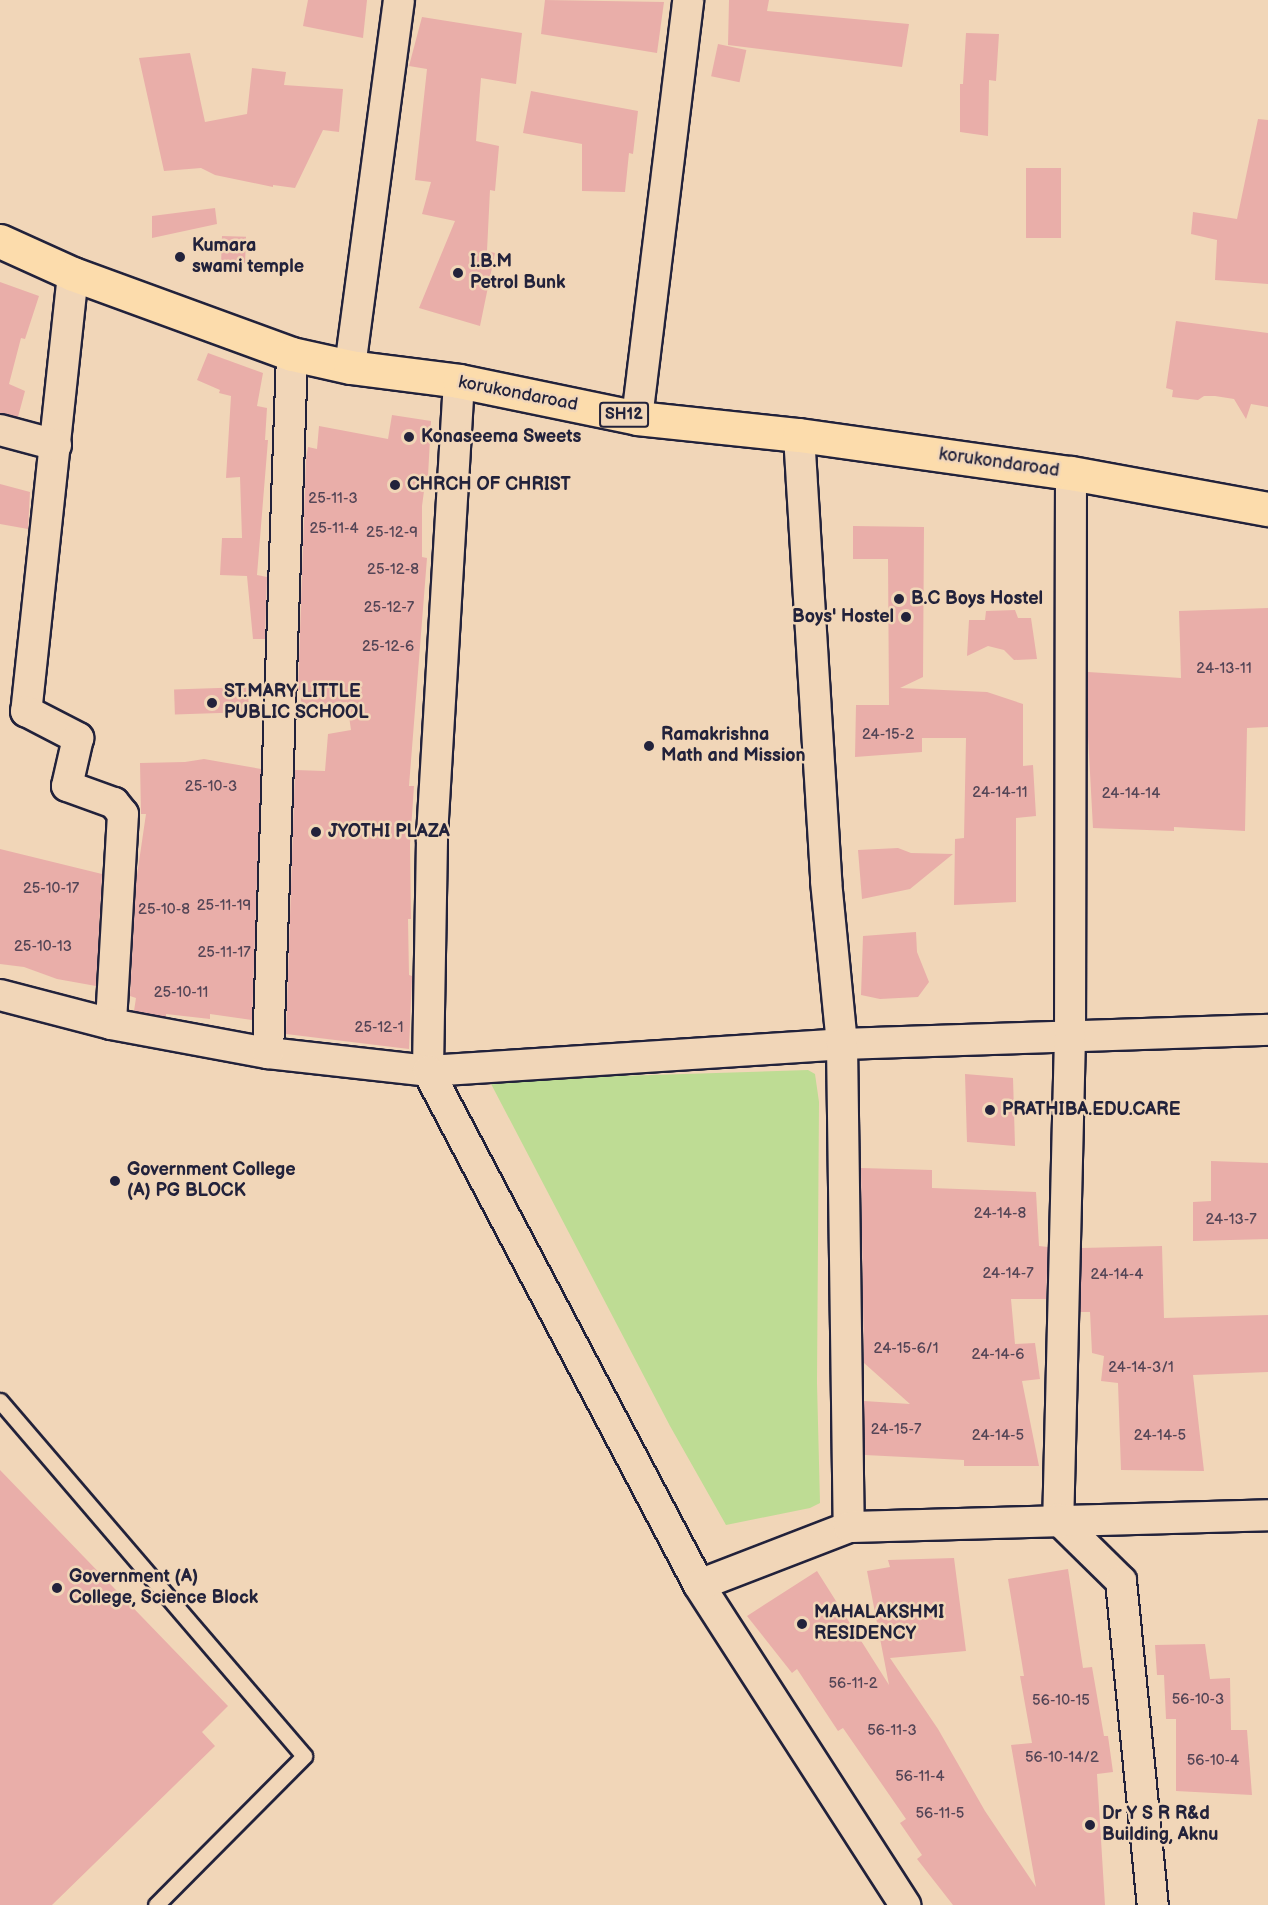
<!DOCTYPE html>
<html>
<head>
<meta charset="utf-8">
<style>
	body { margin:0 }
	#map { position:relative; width:1268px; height:1905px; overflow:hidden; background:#f1d6b8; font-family:"Balsamiq Sans",sans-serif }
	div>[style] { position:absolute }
	.green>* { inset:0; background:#bedc94 }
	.building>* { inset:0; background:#e9aea9; transform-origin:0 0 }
	.roads { filter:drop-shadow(2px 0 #22223b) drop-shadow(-2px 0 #22223b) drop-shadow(0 2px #22223b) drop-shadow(0 -2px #22223b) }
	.lane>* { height:15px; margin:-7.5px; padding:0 7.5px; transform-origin:7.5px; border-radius:7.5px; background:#f1d6b8 }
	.street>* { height:30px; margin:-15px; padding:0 15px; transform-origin:15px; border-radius:15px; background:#f1d6b8 }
	.primary>* { height:33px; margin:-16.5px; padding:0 16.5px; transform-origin:16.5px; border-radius:16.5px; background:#fcdcac }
	.dots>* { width:16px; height:16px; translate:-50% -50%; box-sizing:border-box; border:3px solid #f1d6b8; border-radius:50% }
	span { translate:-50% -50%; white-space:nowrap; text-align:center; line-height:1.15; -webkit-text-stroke:5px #f1d6b8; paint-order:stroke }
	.number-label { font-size:15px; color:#544556 }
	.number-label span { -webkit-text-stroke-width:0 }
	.shield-label span { padding:2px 4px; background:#f1d6b8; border:2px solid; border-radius:4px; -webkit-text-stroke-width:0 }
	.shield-label { font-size:16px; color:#22223b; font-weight:700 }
	.poi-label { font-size:18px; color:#22223b; font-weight:700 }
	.left { translate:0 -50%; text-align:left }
	.right { translate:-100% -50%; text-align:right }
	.street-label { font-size:18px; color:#22223b }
</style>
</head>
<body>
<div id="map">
	<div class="green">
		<i style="clip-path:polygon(808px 1070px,815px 1074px,819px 1102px,817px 1383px,820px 1503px,810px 1508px,726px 1525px,670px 1426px,489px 1080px)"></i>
	</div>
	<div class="building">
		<i style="clip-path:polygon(308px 0,367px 0,363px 38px,303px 26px)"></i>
		<i style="clip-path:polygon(545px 0,664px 2px,657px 53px,541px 34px)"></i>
		<i style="clip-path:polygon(729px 0,769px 0,767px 11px,909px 24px,902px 67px,728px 45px)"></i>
		<i style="clip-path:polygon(422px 17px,522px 33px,516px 84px,481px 78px,476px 141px,499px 146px,495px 191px,490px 190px,487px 251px,495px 253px,480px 326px,419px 308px,455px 221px,422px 214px,431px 182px,415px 180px,427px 69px,409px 66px)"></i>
		<i style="clip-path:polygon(966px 33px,999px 34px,996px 81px,989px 80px,988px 136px,960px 132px,960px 84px,963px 84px)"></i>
		<i style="left:718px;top:44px;width:29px;height:33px;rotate:12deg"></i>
		<i style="clip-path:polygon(190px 53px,205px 122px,247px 114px,252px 68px,286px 72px,284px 85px,343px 89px,339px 132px,323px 130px,295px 188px,273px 185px,273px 187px,215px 175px,201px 168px,164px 171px,139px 58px)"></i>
		<i style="clip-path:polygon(531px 91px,638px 111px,633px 154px,629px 153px,625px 192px,582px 191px,582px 144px,523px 133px)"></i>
		<i style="clip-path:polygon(1258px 119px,1268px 120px,1268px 284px,1215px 280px,1217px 240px,1191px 234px,1193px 212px,1237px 219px)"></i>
		<i style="left:1061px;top:168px;width:70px;height:35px;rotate:90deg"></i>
		<i style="clip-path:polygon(215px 208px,217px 224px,152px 238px,152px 216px)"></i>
		<i style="left:222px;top:236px;width:24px;height:26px;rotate:2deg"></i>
		<i style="clip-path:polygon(0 282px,39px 296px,25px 339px,21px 338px,9px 384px,25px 391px,18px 417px,0 413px)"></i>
		<i style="clip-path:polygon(1176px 321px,1268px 333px,1268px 407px,1251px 404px,1246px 419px,1234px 399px,1215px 396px,1204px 396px,1198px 400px,1172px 397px,1173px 390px,1166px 388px)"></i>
		<i style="clip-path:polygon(208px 353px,263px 373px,257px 406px,267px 408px,265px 440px,268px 440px,257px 575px,267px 577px,265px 639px,253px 639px,247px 576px,220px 575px,222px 538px,242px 538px,240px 477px,226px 478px,231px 396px,219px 393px,220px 390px,197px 380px)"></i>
		<i style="clip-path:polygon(392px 415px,431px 421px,428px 476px,426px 476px,422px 506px,422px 557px,427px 558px,409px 786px,414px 786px,410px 844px,411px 919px,408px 919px,409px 975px,412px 976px,409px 1049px,286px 1034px,295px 770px,325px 771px,328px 734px,351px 730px,347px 702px,300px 707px,302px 690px,298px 690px,306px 459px,308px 447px,317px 449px,319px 426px,388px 439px)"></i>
		<i style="clip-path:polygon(0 484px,30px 492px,28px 529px,0 524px)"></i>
		<i style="clip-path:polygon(853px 526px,924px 527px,923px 677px,900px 688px,987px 692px,1023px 704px,1023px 766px,1033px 765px,1036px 816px,1016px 818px,1016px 902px,954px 905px,955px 839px,964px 838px,966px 738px,922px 738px,922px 752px,855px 757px,856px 705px,889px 705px,888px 559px,853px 559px)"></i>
		<i style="clip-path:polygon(1268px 608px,1268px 727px,1247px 728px,1245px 831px,1174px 827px,1174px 831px,1093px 828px,1088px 736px,1088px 672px,1181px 678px,1179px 611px)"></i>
		<i style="clip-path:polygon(1015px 610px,1018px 618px,1031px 618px,1037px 659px,1014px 660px,1004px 650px,988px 646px,967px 656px,969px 620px,985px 620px,986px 611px)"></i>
		<i style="left:248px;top:687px;width:25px;height:74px;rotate:88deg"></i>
		<i style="clip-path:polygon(204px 759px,261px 769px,252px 1020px,210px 1014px,210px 1019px,166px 1014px,166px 1017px,134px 1011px,136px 998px,130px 996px,136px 882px,146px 814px,141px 814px,140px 763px,185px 762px)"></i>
		<i style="clip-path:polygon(898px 848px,911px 853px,953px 854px,910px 889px,862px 899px,858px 850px)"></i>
		<i style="clip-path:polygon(0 849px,102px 874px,96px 986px,57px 979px,24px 967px,0 964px)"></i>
		<i style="clip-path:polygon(916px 932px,917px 952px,929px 982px,918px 997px,880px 999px,861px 995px,863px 936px)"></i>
		<i style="clip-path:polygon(965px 1074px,1013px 1078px,1015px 1146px,967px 1142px)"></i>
		<i style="clip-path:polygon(1211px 1161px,1268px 1163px,1268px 1239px,1193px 1241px,1193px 1202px,1211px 1201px)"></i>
		<i style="clip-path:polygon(861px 1168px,932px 1170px,932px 1188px,1036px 1192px,1039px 1246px,1048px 1247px,1046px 1299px,1011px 1299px,1015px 1344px,1035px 1343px,1040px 1379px,1022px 1381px,1039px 1466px,964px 1466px,964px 1460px,865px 1455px,864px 1401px,910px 1404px,864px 1363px)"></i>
		<i style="clip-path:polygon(1162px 1246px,1164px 1318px,1268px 1315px,1268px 1372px,1193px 1375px,1204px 1471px,1121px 1470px,1118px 1383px,1101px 1381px,1104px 1356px,1092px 1353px,1090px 1312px,1080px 1312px,1082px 1248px)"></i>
		<i style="clip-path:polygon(0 1470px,228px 1706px,202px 1732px,215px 1746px,52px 1905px,0 1905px)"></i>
		<i style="clip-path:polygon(954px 1558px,966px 1651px,890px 1658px,938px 1729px,985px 1811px,1036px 1887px,1011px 1745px,1032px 1743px,1020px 1676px,1024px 1676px,1008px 1579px,1068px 1569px,1083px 1668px,1092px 1667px,1104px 1736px,1108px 1736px,1113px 1772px,1097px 1774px,1105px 1905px,953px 1905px,917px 1859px,922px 1855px,900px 1823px,906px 1819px,843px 1728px,838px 1731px,797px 1669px,792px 1673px,747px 1616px,817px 1571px,889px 1685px,867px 1571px,890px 1567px,888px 1560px)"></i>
		<i style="clip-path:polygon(1205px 1644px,1210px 1679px,1230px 1678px,1231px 1730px,1247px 1730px,1252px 1795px,1176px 1791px,1176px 1719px,1166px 1719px,1164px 1675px,1157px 1675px,1155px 1645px)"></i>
	</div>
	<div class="roads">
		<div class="lane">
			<i style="left:0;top:1401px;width:467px;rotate:49.4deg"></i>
			<i style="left:304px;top:1756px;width:210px;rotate:134.8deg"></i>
		</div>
		<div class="street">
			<i style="left:73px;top:274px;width:440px;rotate:96.1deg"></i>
			<i style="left:26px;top:711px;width:59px;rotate:27.4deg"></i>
			<i style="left:78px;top:738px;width:49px;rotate:102.9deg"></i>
			<i style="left:67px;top:786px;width:50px;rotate:19.9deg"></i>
			<i style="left:114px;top:803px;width:14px;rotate:51deg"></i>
			<i style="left:123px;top:814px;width:210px;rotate:93.3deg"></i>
			<i style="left:350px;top:367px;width:370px;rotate:-82.4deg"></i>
			<i style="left:459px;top:381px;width:460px;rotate:93.4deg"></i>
			<i style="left:432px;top:840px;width:231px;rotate:91deg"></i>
			<i style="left:428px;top:1071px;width:415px;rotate:-3.7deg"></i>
			<i style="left:842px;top:1044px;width:426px;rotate:-1.9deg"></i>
			<i style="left:637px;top:418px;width:421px;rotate:-83deg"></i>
			<i style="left:0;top:430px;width:58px;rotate:15deg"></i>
			<i style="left:799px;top:435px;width:447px;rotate:86.5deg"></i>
			<i style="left:826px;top:881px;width:164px;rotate:84.4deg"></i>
			<i style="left:842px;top:1044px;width:483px;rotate:89.2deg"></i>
			<i style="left:1071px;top:473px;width:564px;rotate:90.1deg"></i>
			<i style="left:1070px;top:1037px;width:482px;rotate:91.4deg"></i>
			<i style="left:1058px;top:1519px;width:88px;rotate:44.5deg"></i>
			<i style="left:1121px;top:1581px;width:326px;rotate:84.4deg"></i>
			<i style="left:0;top:995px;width:115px;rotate:14.6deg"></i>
			<i style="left:111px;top:1024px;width:160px;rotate:10.5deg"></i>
			<i style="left:268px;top:1053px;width:161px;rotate:6.4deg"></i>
			<i style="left:428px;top:1071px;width:581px;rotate:62.2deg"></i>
			<i style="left:699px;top:1585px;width:381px;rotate:57.2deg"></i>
			<i style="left:268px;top:1053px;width:699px;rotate:-88.03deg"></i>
			<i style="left:699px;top:1585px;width:161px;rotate:-21.1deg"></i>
			<i style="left:849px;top:1527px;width:419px;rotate:-1.6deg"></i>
		</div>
		<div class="primary">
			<i style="left:0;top:241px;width:80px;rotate:24.3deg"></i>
			<i style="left:73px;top:274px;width:233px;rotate:20.1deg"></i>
			<i style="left:292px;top:354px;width:59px;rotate:12.6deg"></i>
			<i style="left:350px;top:367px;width:110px;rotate:7.3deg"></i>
			<i style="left:459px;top:381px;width:182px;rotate:11.7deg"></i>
			<i style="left:637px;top:418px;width:163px;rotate:6deg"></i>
			<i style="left:799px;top:435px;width:275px;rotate:8deg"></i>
			<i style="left:1071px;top:473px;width:200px;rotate:10.4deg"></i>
		</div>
	</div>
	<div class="dots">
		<i style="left:180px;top:257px;background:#22223b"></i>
		<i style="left:458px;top:273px;background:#22223b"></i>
		<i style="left:409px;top:437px;background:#22223b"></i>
		<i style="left:395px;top:485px;background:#22223b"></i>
		<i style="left:899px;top:599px;background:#22223b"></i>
		<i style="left:906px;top:617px;background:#22223b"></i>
		<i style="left:212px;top:703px;background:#22223b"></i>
		<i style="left:649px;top:746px;background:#22223b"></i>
		<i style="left:316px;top:832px;background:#22223b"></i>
		<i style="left:990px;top:1110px;background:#22223b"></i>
		<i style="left:115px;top:1181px;background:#22223b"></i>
		<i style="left:57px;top:1588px;background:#22223b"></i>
		<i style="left:802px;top:1624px;background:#22223b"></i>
		<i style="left:1090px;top:1825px;background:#22223b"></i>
	</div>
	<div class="number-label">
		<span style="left:333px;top:499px">25-11-3</span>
		<span style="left:334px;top:529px">25-11-4</span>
		<span style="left:392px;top:533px">25-12-9</span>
		<span style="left:393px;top:570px">25-12-8</span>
		<span style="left:389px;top:608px">25-12-7</span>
		<span style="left:388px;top:647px">25-12-6</span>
		<span style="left:1224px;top:669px">24-13-11</span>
		<span style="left:888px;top:735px">24-15-2</span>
		<span style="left:211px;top:787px">25-10-3</span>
		<span style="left:1000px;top:793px">24-14-11</span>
		<span style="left:1131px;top:794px">24-14-14</span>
		<span style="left:51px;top:889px">25-10-17</span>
		<span style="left:224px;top:906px">25-11-19</span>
		<span style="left:164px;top:910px">25-10-8</span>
		<span style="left:43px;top:947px">25-10-13</span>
		<span style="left:224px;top:953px">25-11-17</span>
		<span style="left:181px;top:993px">25-10-11</span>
		<span style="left:379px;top:1028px">25-12-1</span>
		<span style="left:1000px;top:1214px">24-14-8</span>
		<span style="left:1231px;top:1220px">24-13-7</span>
		<span style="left:1008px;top:1274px">24-14-7</span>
		<span style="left:1117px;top:1275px">24-14-4</span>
		<span style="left:906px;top:1349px">24-15-6/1</span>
		<span style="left:998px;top:1355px">24-14-6</span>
		<span style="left:1141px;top:1368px">24-14-3/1</span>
		<span style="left:896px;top:1430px">24-15-7</span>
		<span style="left:998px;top:1436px">24-14-5</span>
		<span style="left:1160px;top:1436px">24-14-5</span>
		<span style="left:853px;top:1684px">56-11-2</span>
		<span style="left:1198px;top:1700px">56-10-3</span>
		<span style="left:1061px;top:1701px">56-10-15</span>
		<span style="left:892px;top:1731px">56-11-3</span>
		<span style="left:1062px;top:1758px">56-10-14/2</span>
		<span style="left:1213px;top:1761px">56-10-4</span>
		<span style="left:920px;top:1777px">56-11-4</span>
		<span style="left:940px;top:1814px">56-11-5</span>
	</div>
	<div class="shield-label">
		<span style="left:624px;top:415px">SH12</span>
	</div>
	<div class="poi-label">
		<span class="left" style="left:192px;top:257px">Kumara<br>swami temple</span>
		<span class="left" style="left:470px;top:273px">I.B.M<br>Petrol Bunk</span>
		<span class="left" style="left:421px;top:437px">Konaseema Sweets</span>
		<span class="left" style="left:407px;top:485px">CHRCH OF CHRIST</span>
		<span class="left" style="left:911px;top:599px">B.C Boys Hostel</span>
		<span class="right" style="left:894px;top:617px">Boys' Hostel</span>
		<span class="left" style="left:224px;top:703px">ST.MARY LITTLE<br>PUBLIC SCHOOL</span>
		<span class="left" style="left:661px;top:746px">Ramakrishna<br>Math and Mission</span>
		<span class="left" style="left:328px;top:832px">JYOTHI PLAZA</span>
		<span class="left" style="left:1002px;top:1110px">PRATHIBA.EDU.CARE</span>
		<span class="left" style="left:127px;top:1181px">Government College<br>(A) PG BLOCK</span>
		<span class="left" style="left:69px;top:1588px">Government (A)<br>College, Science Block</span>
		<span class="left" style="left:814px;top:1624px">MAHALAKSHMI<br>RESIDENCY</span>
		<span class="left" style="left:1102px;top:1825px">Dr Y S R R&amp;d<br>Building, Aknu</span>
	</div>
	<div class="street-label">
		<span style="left:518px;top:394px;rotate:11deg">korukondaroad</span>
		<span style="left:999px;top:463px;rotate:8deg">korukondaroad</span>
	</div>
</div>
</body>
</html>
